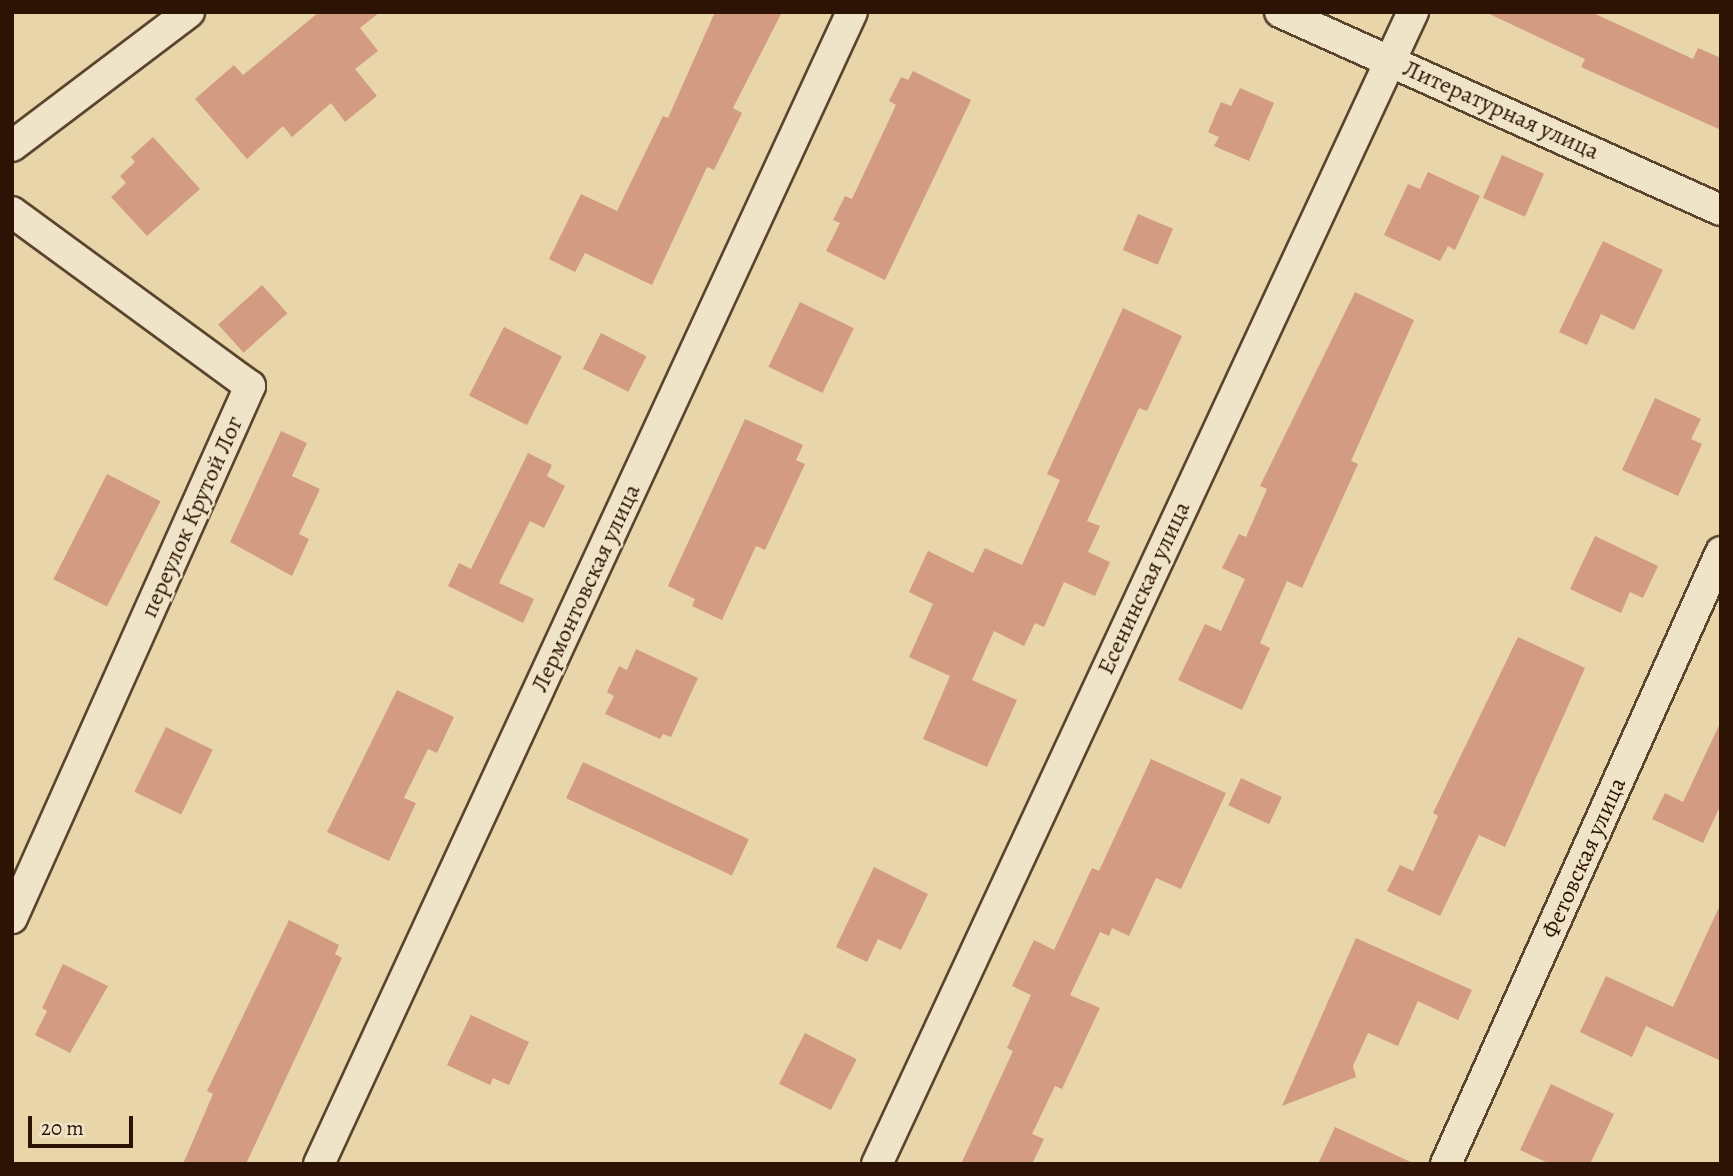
<!DOCTYPE html>
<html>
<head>
<meta charset="utf-8">
<style>
	body { margin:0 }
	#map { position:relative; width:1733px; height:1176px; overflow:hidden; background:#e8d6aa; font-family:Alegreya,serif }
	div>[style] { position:absolute }
	.building>* { inset:0; background:#d39b82; transform-origin:0 0 }
	.roads { filter:drop-shadow(2px 0 #5b442e) drop-shadow(-2px 0 #5b442e) drop-shadow(0 2px #5b442e) drop-shadow(0 -2px #5b442e) }
	.street>* { height:30px; margin:-15px; padding:0 15px; transform-origin:15px; border-radius:15px; background:#f0e4c8 }
	span { translate:-50% -50%; white-space:nowrap; text-align:center; line-height:1.15; -webkit-text-stroke:5px #f0e4c8; paint-order:stroke }
	.street-label { font-size:24px; color:#2c1304 }
	.frame { position:absolute; inset:0; border:14px solid #2c1304; pointer-events:none }
	.scale { position:absolute; left:28px; top:1116px; width:105px; height:32px; box-sizing:border-box; border:4px solid #2c1304; border-top:0; padding-left:9px; font-size:21px; line-height:24px; white-space:nowrap; color:#2c1304; -webkit-text-stroke:5px #f0e4c8; paint-order:stroke }
</style>
</head>
<body>
<div id="map">
	<div class="building">
		<i style="clip-path:polygon(319px 12px,380px 12px,360px 28px,378px 51px,355px 69px,377px 96px,345px 122px,331px 103px,292px 137px,283px 126px,247px 159px,195px 99px,234px 65px,243px 75px)"></i>
		<i style="clip-path:polygon(715px 12px,782px 12px,733px 108px,742px 113px,714px 170px,707px 167px,652px 285px,585px 253px,575px 272px,549px 259px,581px 194px,617px 211px,663px 116px,668px 118px)"></i>
		<i style="clip-path:polygon(1485px 12px,1591px 12px,1693px 59px,1698px 48px,1721px 58px,1721px 130px,1581px 67px,1585px 59px)"></i>
		<i style="clip-path:polygon(913px 71px,971px 100px,885px 280px,826px 251px,840px 223px,833px 220px,845px 196px,852px 199px,896px 105px,889px 101px,901px 77px,908px 80px)"></i>
		<i style="clip-path:polygon(1240px 88px,1274px 103px,1249px 161px,1214px 146px,1219px 137px,1208px 132px,1221px 102px,1231px 106px)"></i>
		<i style="clip-path:polygon(153px 137px,200px 189px,147px 236px,111px 197px,126px 183px,120px 176px,135px 162px,131px 157px)"></i>
		<i style="left:1502px;top:155px;width:46px;height:47px;rotate:24deg"></i>
		<i style="clip-path:polygon(1428px 172px,1480px 196px,1455px 250px,1448px 246px,1440px 261px,1384px 235px,1408px 184px,1420px 189px)"></i>
		<i style="left:1138px;top:214px;width:38px;height:39px;rotate:23deg"></i>
		<i style="clip-path:polygon(1603px 241px,1663px 270px,1634px 330px,1601px 314px,1587px 345px,1559px 332px)"></i>
		<i style="left:262px;top:285px;width:38px;height:59px;rotate:48deg"></i>
		<i style="clip-path:polygon(1355px 292px,1414px 320px,1351px 461px,1358px 464px,1302px 588px,1287px 581px,1260px 643px,1270px 648px,1242px 710px,1178px 680px,1205px 624px,1221px 631px,1245px 579px,1222px 568px,1239px 534px,1246px 537px,1267px 489px,1260px 486px)"></i>
		<i style="left:800px;top:302px;width:60px;height:72px;rotate:26deg"></i>
		<i style="clip-path:polygon(1123px 308px,1182px 336px,1147px 411px,1139px 408px,1087px 521px,1100px 526px,1088px 552px,1110px 562px,1095px 596px,1064px 582px,1044px 627px,1035px 623px,1024px 646px,994px 631px,972px 680px,1017px 700px,987px 767px,923px 739px,950px 676px,909px 657px,933px 604px,909px 592px,928px 551px,973px 573px,985px 548px,1022px 565px,1060px 480px,1047px 474px)"></i>
		<i style="left:504px;top:327px;width:65px;height:77px;rotate:27deg"></i>
		<i style="left:601px;top:333px;width:51px;height:40px;rotate:27deg"></i>
		<i style="clip-path:polygon(1655px 398px,1701px 419px,1691px 439px,1702px 444px,1678px 496px,1622px 470px)"></i>
		<i style="clip-path:polygon(745px 419px,803px 445px,796px 460px,805px 464px,765px 550px,756px 546px,722px 620px,692px 606px,695px 599px,668px 586px)"></i>
		<i style="clip-path:polygon(281px 431px,307px 443px,292px 476px,320px 489px,299px 534px,309px 539px,292px 576px,230px 542px)"></i>
		<i style="clip-path:polygon(528px 453px,552px 465px,547px 476px,565px 486px,544px 528px,530px 521px,499px 583px,534px 599px,523px 623px,448px 586px,459px 563px,471px 569px)"></i>
		<i style="left:107px;top:474px;width:60px;height:118px;rotate:27deg"></i>
		<i style="clip-path:polygon(1595px 536px,1658px 566px,1643px 598px,1630px 592px,1621px 613px,1570px 589px)"></i>
		<i style="clip-path:polygon(1518px 637px,1585px 668px,1505px 847px,1479px 835px,1440px 916px,1387px 891px,1400px 865px,1413px 871px,1438px 816px,1433px 813px)"></i>
		<i style="clip-path:polygon(636px 649px,698px 678px,671px 737px,663px 734px,660px 739px,605px 714px,614px 696px,607px 692px,619px 666px,627px 670px)"></i>
		<i style="clip-path:polygon(397px 690px,454px 717px,437px 753px,428px 749px,404px 798px,416px 803px,389px 861px,327px 832px)"></i>
		<i style="clip-path:polygon(1721px 721px,1721px 804px,1703px 843px,1652px 819px,1665px 793px,1683px 802px)"></i>
		<i style="left:166px;top:727px;width:52px;height:72px;rotate:26deg"></i>
		<i style="clip-path:polygon(1151px 759px,1226px 793px,1181px 889px,1156px 878px,1129px 936px,1112px 928px,1109px 936px,1100px 932px,1070px 995px,1100px 1008px,1062px 1089px,1055px 1086px,1032px 1134px,1044px 1139px,1032px 1164px,961px 1164px,1013px 1051px,1007px 1048px,1031px 995px,1012px 986px,1034px 940px,1054px 950px,1092px 868px,1099px 871px)"></i>
		<i style="left:583px;top:762px;width:183px;height:40px;rotate:25deg"></i>
		<i style="left:1241px;top:778px;width:45px;height:30px;rotate:25deg"></i>
		<i style="clip-path:polygon(874px 867px,928px 894px,901px 950px,878px 939px,867px 962px,836px 947px)"></i>
		<i style="clip-path:polygon(1721px 903px,1721px 1061px,1646px 1026px,1632px 1057px,1580px 1032px,1606px 976px,1673px 1007px)"></i>
		<i style="clip-path:polygon(289px 920px,339px 945px,335px 954px,342px 958px,246px 1164px,183px 1164px,213px 1094px,207px 1091px)"></i>
		<i style="clip-path:polygon(1356px 938px,1472px 990px,1458px 1020px,1418px 1001px,1398px 1046px,1368px 1033px,1353px 1066px,1356px 1077px,1282px 1106px)"></i>
		<i style="clip-path:polygon(63px 964px,108px 986px,70px 1053px,35px 1035px,47px 1011px,42px 1008px)"></i>
		<i style="clip-path:polygon(471px 1015px,529px 1042px,509px 1085px,493px 1078px,490px 1085px,447px 1065px)"></i>
		<i style="left:805px;top:1033px;width:58px;height:57px;rotate:27deg"></i>
		<i style="clip-path:polygon(1551px 1084px,1614px 1114px,1590px 1164px,1550px 1164px,1520px 1150px)"></i>
		<i style="clip-path:polygon(1335px 1127px,1415px 1164px,1318px 1164px)"></i>
	</div>
	<div class="roads">
		<div class="street">
			<i style="left:1280px;top:12px;width:483px;rotate:24.2deg"></i>
			<i style="left:12px;top:146px;width:222px;rotate:-37.1deg"></i>
			<i style="left:12px;top:212px;width:295px;rotate:36.2deg"></i>
			<i style="left:250px;top:386px;width:583px;rotate:114.1deg"></i>
			<i style="left:319px;top:1164px;width:1269px;rotate:-65.17deg"></i>
			<i style="left:877px;top:1164px;width:1271px;rotate:-65.05deg"></i>
			<i style="left:1446px;top:1164px;width:671px;rotate:-65.8deg"></i>
		</div>
	</div>
	<div class="street-label">
		<span style="left:1501px;top:110px;rotate:24deg">Литературная улица</span>
		<span style="left:192px;top:517px;rotate:-66deg">переулок Крутой Лог</span>
		<span style="left:586px;top:588px;rotate:-65deg">Лермонтовская улица</span>
		<span style="left:1144px;top:588px;rotate:-65deg">Есенинская улица</span>
		<span style="left:1584px;top:858px;rotate:-66deg">Фетовская улица</span>
	</div>
	<div class="frame"></div>
	<div class="scale">20 m</div>
</div>
</body>
</html>
